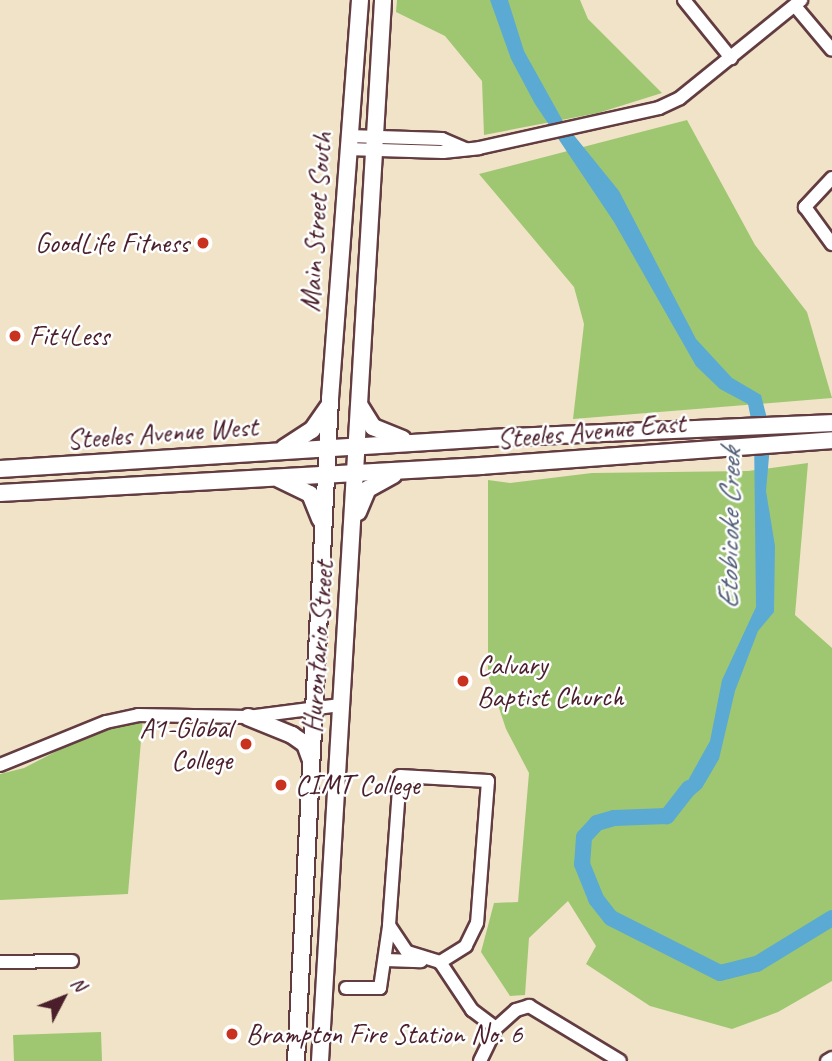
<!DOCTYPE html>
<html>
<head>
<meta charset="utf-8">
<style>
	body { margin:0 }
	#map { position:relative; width:832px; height:1061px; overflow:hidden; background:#f1e3c7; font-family:Caveat,sans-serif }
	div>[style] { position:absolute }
	.green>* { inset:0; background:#9fc772; transform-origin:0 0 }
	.water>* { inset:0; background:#5aaad4 }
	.river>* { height:16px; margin:-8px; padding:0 8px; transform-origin:8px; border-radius:8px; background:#5aaad4 }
	.roads { filter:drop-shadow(2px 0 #633c42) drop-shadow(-2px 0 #633c42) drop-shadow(0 2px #633c42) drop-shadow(0 -2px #633c42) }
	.minor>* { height:12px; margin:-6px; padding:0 6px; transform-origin:6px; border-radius:6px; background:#fff }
	.major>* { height:16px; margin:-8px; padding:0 8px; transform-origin:8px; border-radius:8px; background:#fff }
	.dots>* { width:19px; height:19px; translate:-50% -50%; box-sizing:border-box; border:4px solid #fff; border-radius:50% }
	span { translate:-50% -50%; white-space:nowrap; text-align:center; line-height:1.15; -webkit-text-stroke:5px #fff; paint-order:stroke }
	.street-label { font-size:28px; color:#4a1f2b }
	.poi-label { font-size:28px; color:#4a1f2b }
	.right { translate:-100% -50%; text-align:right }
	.left { translate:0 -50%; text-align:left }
	.water-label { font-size:30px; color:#515e77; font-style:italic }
	.north { position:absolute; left:28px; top:963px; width:70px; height:70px; -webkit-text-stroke:5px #fff; paint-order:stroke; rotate:48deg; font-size:19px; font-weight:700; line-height:28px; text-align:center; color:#4a1f2b }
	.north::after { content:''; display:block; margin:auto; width:24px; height:32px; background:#4a1f2b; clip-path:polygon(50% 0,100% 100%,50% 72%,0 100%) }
</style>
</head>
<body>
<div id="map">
	<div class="green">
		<i style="clip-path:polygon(397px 0,580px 0,588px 19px,662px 93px,598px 113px,484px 135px,482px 81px,445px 36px,396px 12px)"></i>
		<i style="clip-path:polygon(687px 120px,755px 245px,807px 312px,832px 398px,573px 419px,584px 324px,574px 287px,479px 174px)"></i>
		<i style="clip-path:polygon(808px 463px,795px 615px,832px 648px,832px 981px,778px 1012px,732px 1029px,650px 1006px,586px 964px,596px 946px,568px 901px,529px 938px,525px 995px,510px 996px,481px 952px,494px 903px,518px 902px,529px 773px,506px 729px,488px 675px,488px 480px,510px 483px,592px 473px,748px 471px)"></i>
		<i style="clip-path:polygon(143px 717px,128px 894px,0 900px,0 774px,24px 768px,113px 722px)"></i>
		<i style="left:101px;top:1032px;width:29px;height:88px;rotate:88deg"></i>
	</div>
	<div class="water">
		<i style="clip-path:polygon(490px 0,508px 0,524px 51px,564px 123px,619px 191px,696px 339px,732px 378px,761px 395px,771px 434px,766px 491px,775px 546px,774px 612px,758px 631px,735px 691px,719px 759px,702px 788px,680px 807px,676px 802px,710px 741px,722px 680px,756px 607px,754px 434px,748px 404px,720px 389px,696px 366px,614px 222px,535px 104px,511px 59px)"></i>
	</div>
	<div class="river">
		<i style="left:689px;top:788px;width:36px;rotate:128deg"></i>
		<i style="left:667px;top:816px;width:53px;rotate:177.8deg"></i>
		<i style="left:614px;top:818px;width:18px;rotate:164deg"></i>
		<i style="left:597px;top:823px;width:19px;rotate:133deg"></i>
		<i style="left:584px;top:837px;width:27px;rotate:94deg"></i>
		<i style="left:582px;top:864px;width:38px;rotate:68deg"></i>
		<i style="left:596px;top:899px;width:24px;rotate:52deg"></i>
		<i style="left:611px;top:918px;width:122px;rotate:26.8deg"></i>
		<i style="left:720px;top:973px;width:38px;rotate:-14deg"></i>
		<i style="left:757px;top:964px;width:88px;rotate:-31.5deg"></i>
	</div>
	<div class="roads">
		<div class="minor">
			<i style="left:684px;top:0;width:75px;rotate:51deg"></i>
			<i style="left:795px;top:6px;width:57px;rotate:49.9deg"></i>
			<i style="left:348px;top:136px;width:94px;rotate:1.8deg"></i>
			<i style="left:442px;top:139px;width:26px;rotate:23deg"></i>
			<i style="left:347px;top:149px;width:96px;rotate:1.8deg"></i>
			<i style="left:443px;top:152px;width:36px;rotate:-6deg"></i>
			<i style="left:479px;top:148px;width:184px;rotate:-12.5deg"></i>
			<i style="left:659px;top:108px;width:23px;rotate:-25deg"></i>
			<i style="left:680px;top:98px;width:156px;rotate:-39deg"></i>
			<i style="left:832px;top:178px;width:40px;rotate:133deg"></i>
			<i style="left:805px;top:207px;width:46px;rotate:53.9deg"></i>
			<i style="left:0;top:765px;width:114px;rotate:-22.1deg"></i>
			<i style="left:106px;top:722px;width:33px;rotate:-12deg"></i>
			<i style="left:138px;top:715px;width:110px;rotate:1deg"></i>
			<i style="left:248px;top:717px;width:93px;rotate:-7.4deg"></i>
			<i style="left:400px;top:776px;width:88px;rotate:3.3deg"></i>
			<i style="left:488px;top:781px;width:142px;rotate:94.4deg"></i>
			<i style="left:477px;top:923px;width:25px;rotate:116deg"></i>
			<i style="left:466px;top:946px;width:31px;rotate:148deg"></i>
			<i style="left:440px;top:962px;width:34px;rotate:-163deg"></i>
			<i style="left:407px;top:952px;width:32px;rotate:-124deg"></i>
			<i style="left:389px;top:925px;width:149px;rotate:-85.8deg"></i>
			<i style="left:386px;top:960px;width:35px;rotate:2deg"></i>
			<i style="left:0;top:962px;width:72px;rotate:-0.8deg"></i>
			<i style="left:440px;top:962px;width:58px;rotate:56.3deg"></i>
			<i style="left:472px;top:1010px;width:30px;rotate:37deg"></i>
			<i style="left:346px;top:988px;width:34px"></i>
			<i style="left:380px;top:988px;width:63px;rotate:-81.7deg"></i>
			<i style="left:480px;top:1061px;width:37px;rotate:-64deg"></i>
			<i style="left:496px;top:1028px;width:27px;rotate:-42deg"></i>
			<i style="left:516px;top:1010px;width:14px;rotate:-17deg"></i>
			<i style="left:529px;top:1006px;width:106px;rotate:31.1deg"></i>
			<i style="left:827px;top:1061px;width:6px;rotate:-31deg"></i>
		</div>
		<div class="major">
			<i style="left:360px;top:406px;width:25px;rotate:58deg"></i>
			<i style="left:373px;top:427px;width:32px;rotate:22deg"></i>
			<i style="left:284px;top:448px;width:33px;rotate:-33deg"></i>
			<i style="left:312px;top:430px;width:28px;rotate:-55deg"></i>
			<i style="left:0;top:469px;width:492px;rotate:-3.6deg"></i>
			<i style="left:491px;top:438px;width:341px;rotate:-2.5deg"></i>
			<i style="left:279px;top:479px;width:34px;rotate:26deg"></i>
			<i style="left:310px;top:494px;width:27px;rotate:68deg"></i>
			<i style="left:0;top:493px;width:482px;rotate:-3.2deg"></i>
			<i style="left:481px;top:466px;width:352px;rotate:-4.2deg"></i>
			<i style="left:358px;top:512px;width:25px;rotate:-67deg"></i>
			<i style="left:368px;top:489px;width:29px;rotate:-29deg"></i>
			<i style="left:248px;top:717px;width:48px;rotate:22.2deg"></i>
			<i style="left:292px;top:735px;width:16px;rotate:35deg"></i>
			<i style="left:305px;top:744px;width:15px;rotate:70deg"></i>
			<i style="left:296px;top:1061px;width:663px;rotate:-87.06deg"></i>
			<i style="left:330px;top:399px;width:400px;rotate:-85.7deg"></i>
			<i style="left:320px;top:1061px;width:1063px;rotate:-86.6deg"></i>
		</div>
	</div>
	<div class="dots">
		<i style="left:203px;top:243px;background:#c8321e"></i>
		<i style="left:15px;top:336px;background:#c8321e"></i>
		<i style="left:463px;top:681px;background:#c8321e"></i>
		<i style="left:246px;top:744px;background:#c8321e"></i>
		<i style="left:281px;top:785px;background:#c8321e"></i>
		<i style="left:232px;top:1034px;background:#c8321e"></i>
	</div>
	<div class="street-label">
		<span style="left:316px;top:222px;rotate:-86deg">Main Street South</span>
		<span style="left:591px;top:431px;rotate:-5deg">Steeles Avenue East</span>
		<span style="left:162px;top:433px;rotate:-4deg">Steeles Avenue West</span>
		<span style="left:318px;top:647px;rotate:-86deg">Hurontario Street</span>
	</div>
	<div class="poi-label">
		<span class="right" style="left:189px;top:243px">GoodLife Fitness</span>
		<span class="left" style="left:29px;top:336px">Fit4Less</span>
		<span class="left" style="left:477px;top:681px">Calvary<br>Baptist Church</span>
		<span class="right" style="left:232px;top:744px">A1-Global<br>College</span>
		<span class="left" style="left:295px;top:785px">CIMT College</span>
		<span class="left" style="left:246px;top:1034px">Brampton Fire Station No. 6</span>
	</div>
	<div class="water-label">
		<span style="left:729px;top:529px;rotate:-89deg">Etobicoke Creek</span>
	</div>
	<div class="north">N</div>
</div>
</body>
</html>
